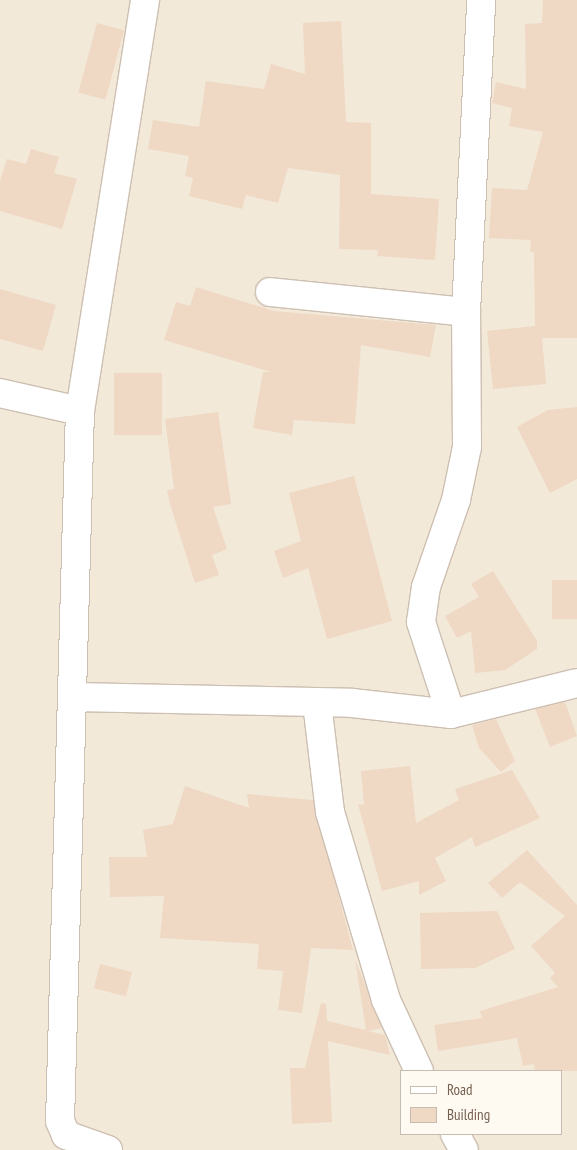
<!DOCTYPE html>
<html>
<head>
<meta charset="utf-8">
<style>
	body { margin:0 }
	#map { position:relative; width:577px; height:1150px; overflow:hidden; background:#fbf6eb; font-family:"PT Sans Narrow",sans-serif }
	div>[style] { position:absolute }
	.residential>* { inset:0; background:#f3e9d9 }
	.building>* { inset:0; background:#efd8c4; transform-origin:0 0 }
	.roads { filter:drop-shadow(1px 0 #cdbfb1) drop-shadow(-1px 0 #cdbfb1) drop-shadow(0 1px #cdbfb1) drop-shadow(0 -1px #cdbfb1) }
	.minor>* { height:28px; margin:-14px; padding:0 14px; transform-origin:14px; border-radius:14px; background:#fff }
	span { translate:-50% -50%; white-space:nowrap; text-align:center; line-height:1.15; -webkit-text-stroke:5px #fefaf1; paint-order:stroke }
	.legend { position:absolute; left:400px; top:1070px; width:162px; height:65px; box-sizing:border-box; background:#fefaf1; border:1px solid #c7bcb0; margin:0; padding:6px 9px; list-style:none; font-size:15px; color:#755f4f }
	.legend li { display:flex; align-items:center; gap:10px; height:25px }
	.legend b { width:25px; border:1px solid #c7bcb0 }
</style>
</head>
<body>
<div id="map">
	<div class="residential">
		<i style="clip-path:polygon(evenodd,0 0,577px 0,577px 1150px,0 1150px,0 0,401px 1071px,561px 1071px,561px 1134px,401px 1134px,401px 1071px)"></i>
	</div>
	<div class="building">
		<i style="clip-path:polygon(543px 0,577px 0,577px 338px,542px 338px,546px 384px,493px 389px,487px 331px,535px 326px,534px 252px,530px 252px,531px 240px,489px 238px,492px 188px,527px 190px,543px 132px,509px 126px,512px 108px,492px 103px,496px 82px,526px 89px,525px 24px,542px 23px)"></i>
		<i style="clip-path:polygon(341px 21px,346px 122px,371px 123px,371px 194px,439px 199px,435px 260px,377px 256px,378px 250px,339px 249px,340px 175px,288px 168px,278px 203px,246px 195px,242px 209px,189px 196px,193px 178px,185px 176px,189px 156px,148px 149px,153px 120px,199px 127px,206px 81px,264px 89px,271px 64px,305px 74px,303px 23px)"></i>
		<i style="left:97px;top:23px;width:28px;height:72px;rotate:15deg"></i>
		<i style="clip-path:polygon(31px 149px,59px 157px,54px 173px,77px 179px,62px 229px,0 211px,0 181px,7px 159px,26px 164px)"></i>
		<i style="clip-path:polygon(196px 287px,274px 311px,436px 325px,430px 357px,361px 345px,355px 424px,294px 420px,292px 435px,253px 428px,263px 372px,271px 372px,164px 340px,176px 302px,190px 306px)"></i>
		<i style="clip-path:polygon(0 289px,56px 305px,43px 351px,0 339px)"></i>
		<i style="left:114px;top:373px;width:48px;height:62px"></i>
		<i style="clip-path:polygon(577px 407px,577px 479px,550px 493px,517px 427px,548px 410px)"></i>
		<i style="clip-path:polygon(218px 412px,231px 504px,213px 507px,227px 549px,212px 555px,219px 575px,195px 583px,170px 504px,167px 490px,174px 489px,165px 419px)"></i>
		<i style="clip-path:polygon(354px 476px,392px 621px,327px 639px,308px 568px,283px 578px,274px 551px,301px 541px,289px 493px)"></i>
		<i style="clip-path:polygon(493px 571px,537px 641px,537px 649px,505px 670px,475px 673px,471px 631px,457px 638px,445px 616px,479px 597px,471px 584px)"></i>
		<i style="left:552px;top:580px;width:25px;height:39px"></i>
		<i style="clip-path:polygon(565px 702px,577px 736px,550px 747px,535px 709px)"></i>
		<i style="clip-path:polygon(496px 719px,515px 761px,501px 772px,479px 748px,472px 725px)"></i>
		<i style="clip-path:polygon(410px 766px,416px 823px,459px 800px,455px 789px,512px 770px,540px 818px,475px 847px,472px 837px,435px 858px,446px 881px,419px 895px,419px 881px,382px 891px,358px 804px,364px 805px,361px 771px)"></i>
		<i style="clip-path:polygon(185px 786px,249px 808px,247px 794px,313px 800px,353px 950px,311px 948px,302px 1013px,278px 1010px,283px 971px,257px 969px,259px 944px,160px 938px,164px 896px,110px 897px,109px 857px,147px 857px,143px 830px,173px 824px)"></i>
		<i style="clip-path:polygon(527px 850px,577px 905px,577px 1071px,535px 1071px,534px 1064px,523px 1066px,517px 1038px,438px 1051px,434px 1025px,482px 1018px,480px 1011px,558px 987px,550px 978px,555px 973px,531px 946px,565px 916px,520px 882px,502px 898px,488px 883px)"></i>
		<i style="clip-path:polygon(497px 911px,515px 949px,475px 968px,421px 969px,420px 913px)"></i>
		<i style="clip-path:polygon(355px 959px,382px 1028px,368px 1031px,385px 1035px,390px 1055px,328px 1041px,332px 1122px,292px 1124px,290px 1068px,305px 1068px,321px 1003px,326px 1004px,327px 1021px,366px 1030px)"></i>
		<i style="left:100px;top:964px;width:33px;height:25px;rotate:14deg"></i>
	</div>
	<div class="roads">
		<div class="minor">
			<i style="left:270px;top:292px;width:197px;rotate:5.8deg"></i>
			<i style="left:0;top:393px;width:82px;rotate:12.7deg"></i>
			<i style="left:75px;top:697px;width:277px;rotate:1.2deg"></i>
			<i style="left:352px;top:703px;width:100px;rotate:6.3deg"></i>
			<i style="left:451px;top:714px;width:130px;rotate:-13.8deg"></i>
			<i style="left:317px;top:703px;width:110px;rotate:83.2deg"></i>
			<i style="left:330px;top:812px;width:196px;rotate:73.4deg"></i>
			<i style="left:386px;top:1000px;width:78px;rotate:65.1deg"></i>
			<i style="left:451px;top:714px;width:97px;rotate:-108.1deg"></i>
			<i style="left:421px;top:622px;width:35px;rotate:-82deg"></i>
			<i style="left:426px;top:587px;width:92px;rotate:-71deg"></i>
			<i style="left:456px;top:500px;width:54px;rotate:-78.3deg"></i>
			<i style="left:467px;top:447px;width:135px;rotate:-90.4deg"></i>
			<i style="left:466px;top:312px;width:312px;rotate:-87.2deg"></i>
			<i style="left:455px;top:1134px;width:18px;rotate:61deg"></i>
			<i style="left:108px;top:1150px;width:45px;rotate:-160.3deg"></i>
			<i style="left:66px;top:1135px;width:15px;rotate:-113deg"></i>
			<i style="left:60px;top:1121px;width:710px;rotate:-88.39deg"></i>
			<i style="left:80px;top:411px;width:416px;rotate:-81deg"></i>
		</div>
	</div>
	<ul class="legend">
	<li><b style="height:6px;background:#fff"></b>Road</li>
	<li><b style="height:14px;background:#efd8c4"></b>Building</li>
	</ul>
</div>
</body>
</html>
